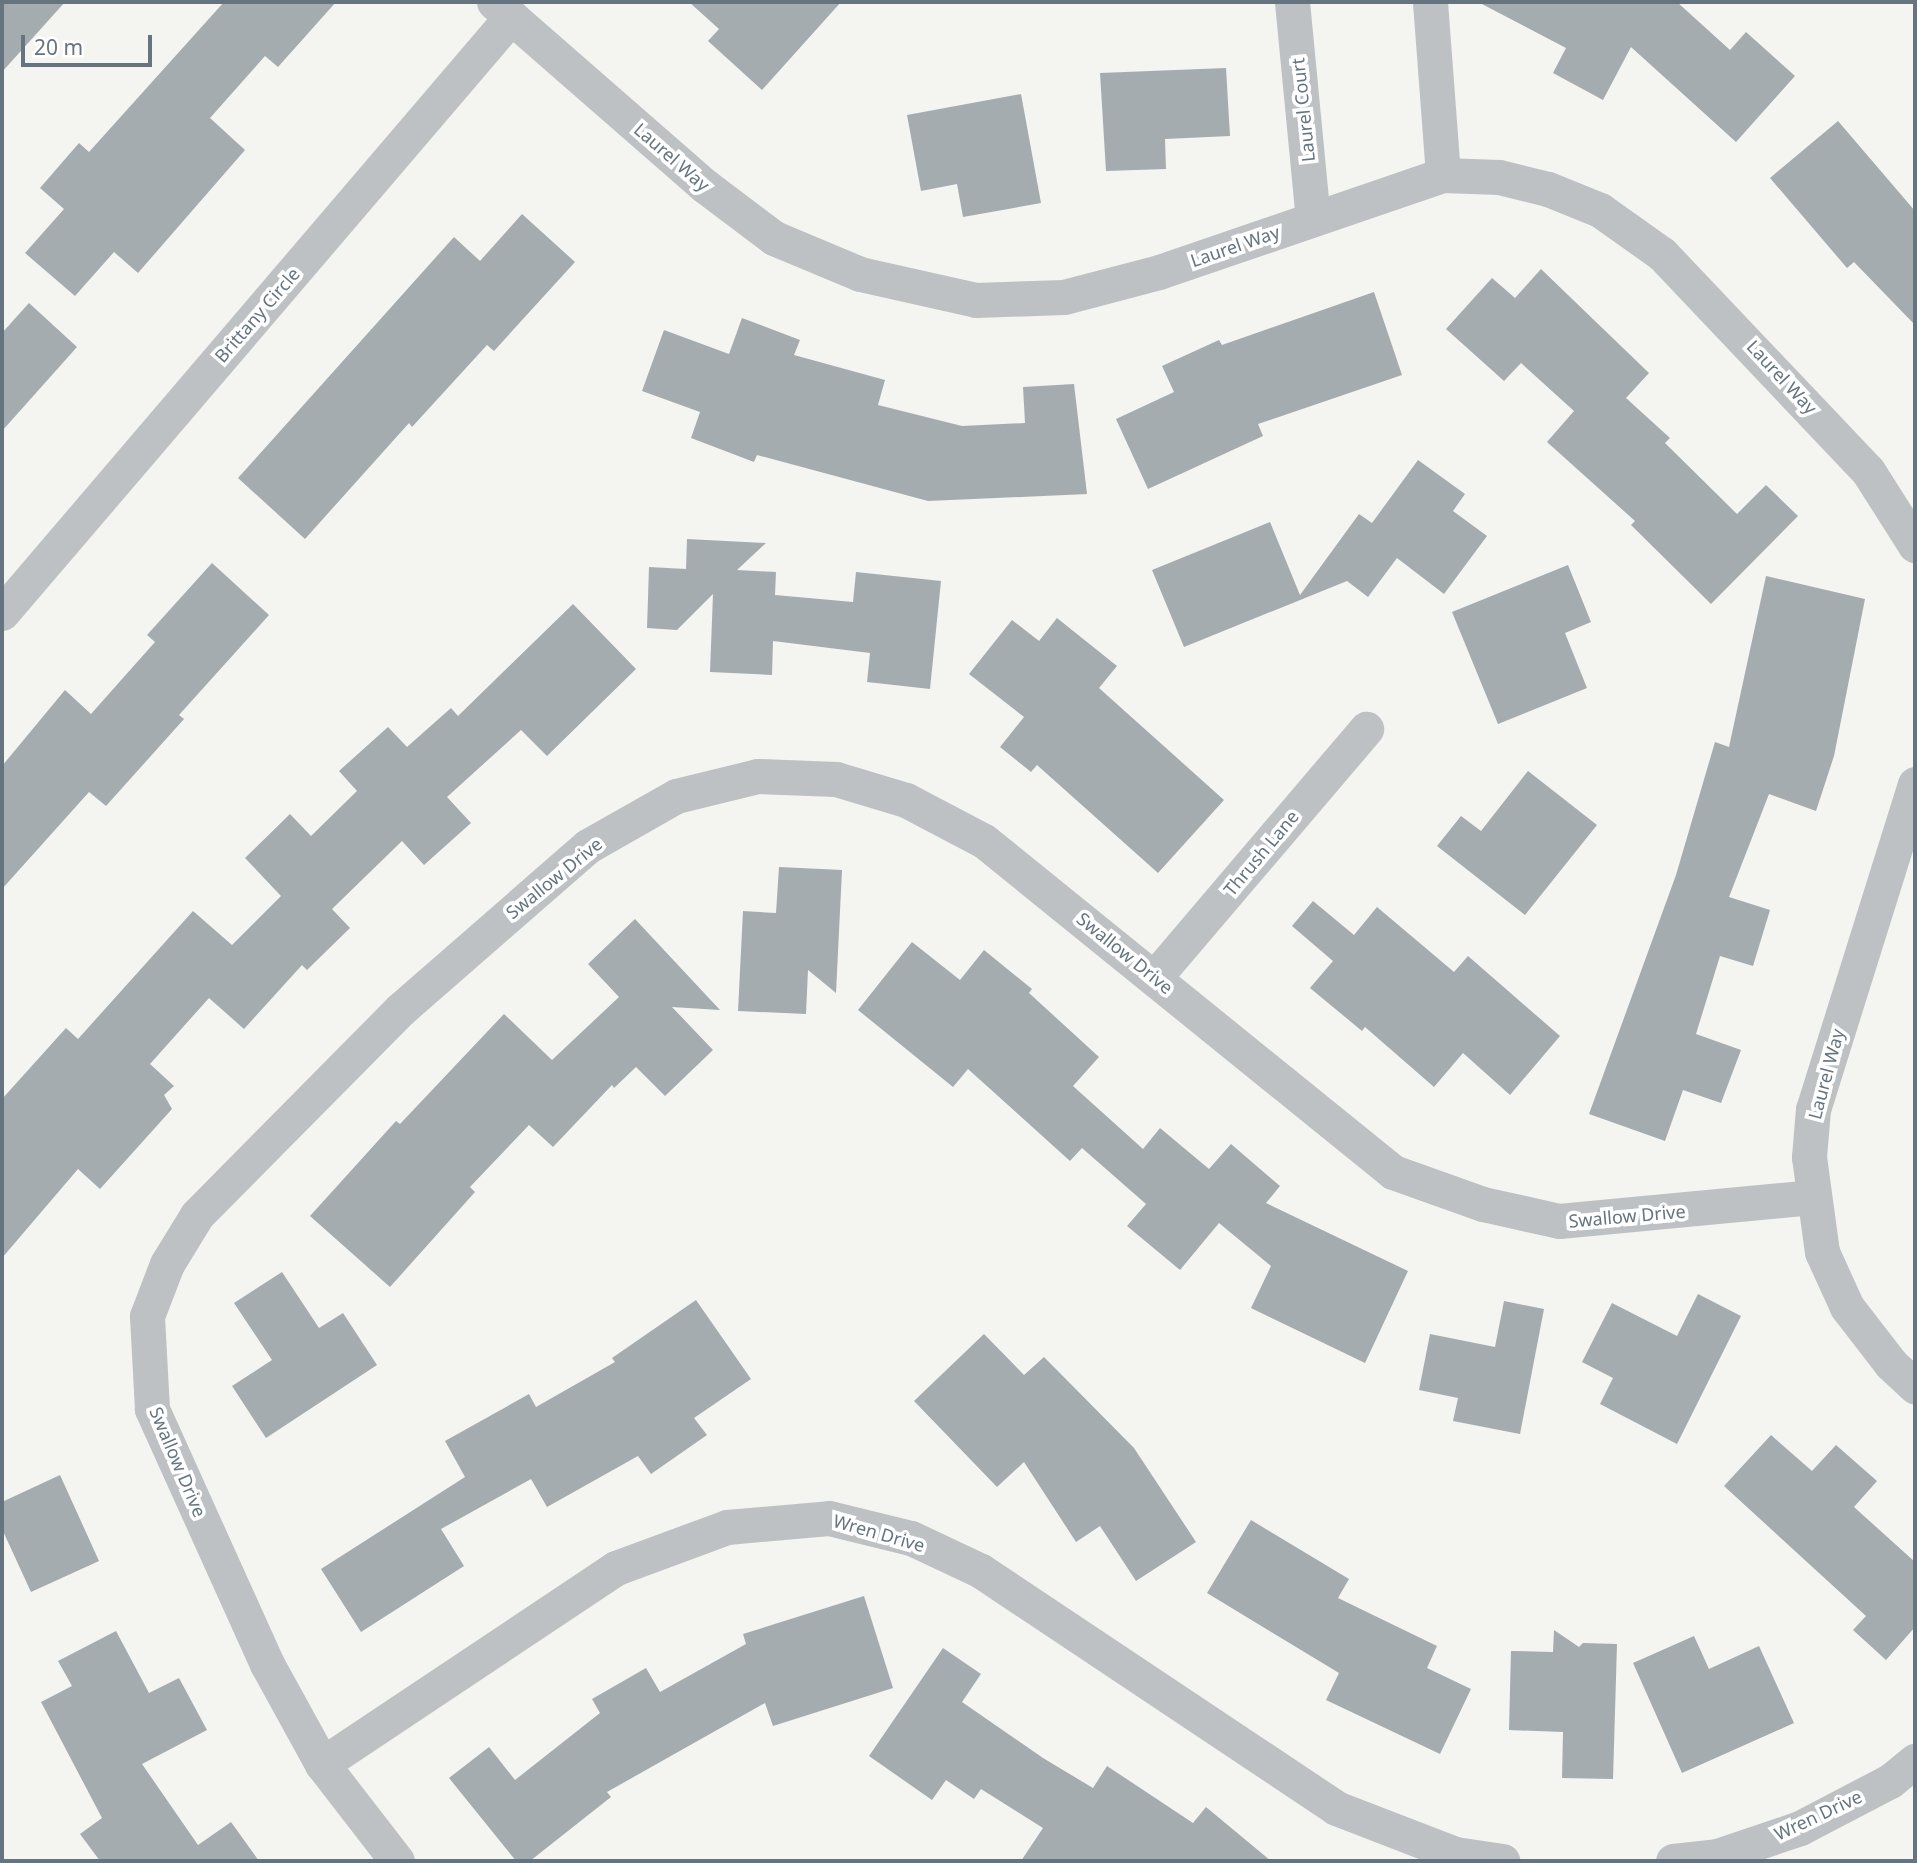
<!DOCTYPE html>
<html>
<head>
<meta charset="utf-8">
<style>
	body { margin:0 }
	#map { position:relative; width:1917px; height:1863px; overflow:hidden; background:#f4f4f0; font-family:"Noto Sans",sans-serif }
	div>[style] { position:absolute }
	.building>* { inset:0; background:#a4acb0 }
	.street>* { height:35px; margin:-17.5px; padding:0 17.5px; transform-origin:17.5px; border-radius:17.5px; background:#bdc1c4 }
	span { translate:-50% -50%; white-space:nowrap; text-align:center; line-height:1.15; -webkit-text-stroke:7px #fff; paint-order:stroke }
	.street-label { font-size:18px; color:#65747f }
	.frame { position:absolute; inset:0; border:4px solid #65747f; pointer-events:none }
	.scale { position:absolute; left:21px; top:35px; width:131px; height:32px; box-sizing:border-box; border:4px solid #65747f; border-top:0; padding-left:9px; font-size:21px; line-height:24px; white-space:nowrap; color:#65747f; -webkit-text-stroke:5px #fff; paint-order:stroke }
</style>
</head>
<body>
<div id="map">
	<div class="building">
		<i style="clip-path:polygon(2px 2px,65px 2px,2px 72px)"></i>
		<i style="clip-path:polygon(224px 2px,336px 2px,278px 67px,265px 56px,210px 118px,245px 150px,138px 273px,114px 252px,75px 296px,25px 253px,64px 209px,40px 188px,79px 143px,89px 152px)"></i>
		<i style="clip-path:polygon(689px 2px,841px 2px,762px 90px,708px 41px,719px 29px)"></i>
		<i style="clip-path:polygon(1478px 2px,1677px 2px,1730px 50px,1746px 32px,1795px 76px,1736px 142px,1631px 47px,1603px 100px,1553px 73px,1566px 48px)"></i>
		<i style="clip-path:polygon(1226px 68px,1230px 136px,1165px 139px,1166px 169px,1106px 171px,1100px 73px)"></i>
		<i style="clip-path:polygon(1021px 94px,1041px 203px,963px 217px,957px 184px,921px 191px,907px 115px)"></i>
		<i style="clip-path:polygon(1838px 121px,1915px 211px,1915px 325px,1854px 262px,1847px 268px,1770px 178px)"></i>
		<i style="clip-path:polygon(522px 214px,575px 262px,494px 351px,487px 345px,412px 427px,409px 423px,305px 539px,238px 478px,454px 237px,480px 261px)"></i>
		<i style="clip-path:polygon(1541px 269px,1649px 373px,1626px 398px,1670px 438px,1665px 443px,1737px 514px,1766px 485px,1798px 516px,1711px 604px,1631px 525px,1635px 521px,1547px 442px,1574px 411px,1521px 363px,1504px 381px,1446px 329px,1492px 278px,1515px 298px)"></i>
		<i style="clip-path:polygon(1374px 292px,1402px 375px,1258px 424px,1263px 436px,1148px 489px,1116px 419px,1174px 392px,1162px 366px,1219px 340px,1222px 345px)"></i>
		<i style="clip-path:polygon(29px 303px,77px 347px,2px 431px,2px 333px)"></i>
		<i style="clip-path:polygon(742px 318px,800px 340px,794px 355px,885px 380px,878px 405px,962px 426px,1025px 423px,1023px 387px,1074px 384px,1087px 494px,928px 501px,757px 455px,754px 462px,691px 438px,700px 412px,642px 391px,664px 330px,729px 354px)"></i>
		<i style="clip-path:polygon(1418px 460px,1465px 494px,1453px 511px,1487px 536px,1444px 594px,1397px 558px,1368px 597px,1347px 581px,1184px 647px,1152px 570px,1270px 522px,1300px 595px,1359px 514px,1372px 523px)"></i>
		<i style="clip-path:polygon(687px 539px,766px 543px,737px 570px,776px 572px,775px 595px,853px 602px,856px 572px,941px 581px,930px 689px,867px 682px,870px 653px,773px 641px,772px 675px,710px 672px,713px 594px,677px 630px,647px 628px,649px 567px,686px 569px)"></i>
		<i style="clip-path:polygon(212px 563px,269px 615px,179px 715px,184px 719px,106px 806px,89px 792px,2px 889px,2px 766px,65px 690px,91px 714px,155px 642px,147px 635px)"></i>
		<i style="clip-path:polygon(1568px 565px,1591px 622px,1565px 633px,1587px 688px,1498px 724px,1452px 612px)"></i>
		<i style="clip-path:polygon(1766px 576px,1865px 599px,1834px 756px,1816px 811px,1769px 794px,1729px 897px,1770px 910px,1753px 966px,1720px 956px,1696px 1034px,1741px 1050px,1721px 1103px,1683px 1090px,1665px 1141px,1589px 1114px,1676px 875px,1715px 742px,1729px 747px)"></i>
		<i style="clip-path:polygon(573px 604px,636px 669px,547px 756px,521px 730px,447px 797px,471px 823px,424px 865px,402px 841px,332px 909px,350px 928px,307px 970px,302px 965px,244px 1029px,209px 998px,150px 1064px,174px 1086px,164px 1095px,172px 1109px,100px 1189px,78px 1169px,2px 1258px,2px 1099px,66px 1028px,78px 1039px,193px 911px,232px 945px,281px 896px,245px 858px,290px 814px,311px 836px,357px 791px,339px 771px,388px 727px,407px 747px,451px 708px,458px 716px)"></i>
		<i style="clip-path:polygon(1057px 618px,1117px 666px,1099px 688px,1224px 800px,1158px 873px,1037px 765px,1031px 772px,1000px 747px,1024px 717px,969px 674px,1012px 620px,1039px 641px)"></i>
		<i style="clip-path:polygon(1528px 771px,1597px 825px,1525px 915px,1437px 846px,1461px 816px,1481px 831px)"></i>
		<i style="clip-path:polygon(779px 867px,842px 870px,836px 993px,808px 970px,806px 1014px,738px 1011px,743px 911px,776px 913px)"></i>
		<i style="clip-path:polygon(1313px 901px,1354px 935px,1377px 907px,1454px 972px,1468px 956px,1560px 1036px,1510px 1095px,1463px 1053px,1434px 1087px,1365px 1027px,1362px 1031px,1310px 988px,1333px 961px,1292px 926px)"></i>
		<i style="clip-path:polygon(635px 919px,720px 1010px,672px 1007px,713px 1050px,665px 1096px,636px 1067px,614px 1088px,612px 1085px,553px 1147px,529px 1125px,470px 1187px,475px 1192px,390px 1287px,310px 1216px,396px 1121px,400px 1124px,504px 1014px,552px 1060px,619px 997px,588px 964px)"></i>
		<i style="clip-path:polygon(912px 942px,960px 980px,984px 950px,1032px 989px,1029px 993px,1099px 1057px,1073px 1086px,1143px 1149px,1160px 1128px,1209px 1169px,1231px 1144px,1280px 1186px,1266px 1203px,1408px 1271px,1365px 1363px,1251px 1308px,1271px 1266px,1219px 1223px,1180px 1270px,1127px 1226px,1146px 1204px,1082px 1148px,1070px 1161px,968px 1069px,953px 1087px,858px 1010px)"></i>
		<i style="clip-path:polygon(282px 1272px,319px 1328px,343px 1313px,377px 1365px,266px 1438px,232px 1386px,272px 1360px,234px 1303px)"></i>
		<i style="clip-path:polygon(1698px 1294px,1741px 1316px,1677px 1444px,1600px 1404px,1613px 1378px,1582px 1362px,1612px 1303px,1677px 1336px)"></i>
		<i style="clip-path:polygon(696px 1300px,751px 1379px,694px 1418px,707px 1435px,651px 1474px,638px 1456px,547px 1507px,531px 1479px,441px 1529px,464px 1566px,361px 1632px,321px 1569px,465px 1477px,445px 1441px,529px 1394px,536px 1407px,615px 1362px,612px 1358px)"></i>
		<i style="clip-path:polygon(1504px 1301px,1544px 1309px,1520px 1434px,1453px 1421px,1458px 1398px,1419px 1390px,1430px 1334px,1495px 1347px)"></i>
		<i style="clip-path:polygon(984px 1334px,1024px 1375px,1044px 1357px,1134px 1448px,1196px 1542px,1136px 1581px,1100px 1526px,1076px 1542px,1024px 1462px,997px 1487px,914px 1401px)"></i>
		<i style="clip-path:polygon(1771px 1435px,1812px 1471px,1836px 1445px,1877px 1481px,1854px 1507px,1915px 1562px,1915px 1627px,1886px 1660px,1853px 1630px,1866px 1616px,1724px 1486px)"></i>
		<i style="clip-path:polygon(60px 1475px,99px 1561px,31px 1592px,2px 1529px,2px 1502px)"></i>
		<i style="clip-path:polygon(1251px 1520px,1349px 1579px,1338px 1598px,1437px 1646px,1427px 1668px,1471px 1689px,1440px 1754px,1326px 1700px,1339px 1673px,1207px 1593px)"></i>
		<i style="clip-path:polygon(864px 1596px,893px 1688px,773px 1726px,765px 1703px,607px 1792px,611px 1797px,530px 1861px,516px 1861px,449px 1778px,489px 1747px,515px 1780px,600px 1713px,592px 1699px,646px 1668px,660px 1692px,746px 1644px,743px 1634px)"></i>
		<i style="clip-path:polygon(1554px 1630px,1579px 1647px,1583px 1643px,1617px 1644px,1613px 1779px,1562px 1778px,1563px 1732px,1509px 1730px,1511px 1651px,1553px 1652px)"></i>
		<i style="clip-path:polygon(116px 1631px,149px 1693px,179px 1678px,207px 1730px,142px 1764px,198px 1845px,231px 1822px,259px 1861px,100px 1861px,80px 1834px,102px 1818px,41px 1702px,72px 1686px,58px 1661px)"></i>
		<i style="clip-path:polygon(1694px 1636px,1709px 1669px,1759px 1646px,1794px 1723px,1682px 1773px,1633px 1663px)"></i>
		<i style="clip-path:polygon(943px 1648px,981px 1674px,962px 1702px,1043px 1758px,1093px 1788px,1107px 1766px,1193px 1823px,1206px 1807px,1271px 1861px,1021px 1861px,1043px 1828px,981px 1789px,974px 1799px,946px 1780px,932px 1800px,869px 1756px)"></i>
	</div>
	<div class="street">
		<i style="left:494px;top:2px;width:280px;rotate:41.1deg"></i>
		<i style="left:705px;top:186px;width:86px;rotate:37deg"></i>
		<i style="left:774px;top:238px;width:93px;rotate:22.7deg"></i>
		<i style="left:860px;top:274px;width:119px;rotate:12.6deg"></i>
		<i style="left:976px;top:300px;width:88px;rotate:-2deg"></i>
		<i style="left:1064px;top:297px;width:98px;rotate:-14.7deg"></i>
		<i style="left:1159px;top:272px;width:300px;rotate:-18.9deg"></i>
		<i style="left:1443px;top:175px;width:56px;rotate:2deg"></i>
		<i style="left:1499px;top:177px;width:50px;rotate:13.8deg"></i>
		<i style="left:1548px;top:189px;width:56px;rotate:22deg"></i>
		<i style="left:1600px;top:210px;width:76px;rotate:35.4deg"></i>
		<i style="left:1662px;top:254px;width:299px;rotate:46.5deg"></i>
		<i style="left:1868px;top:471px;width:88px;rotate:57.6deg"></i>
		<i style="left:1292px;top:2px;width:218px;rotate:84.5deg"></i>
		<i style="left:1430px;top:2px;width:173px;rotate:85.7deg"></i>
		<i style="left:2px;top:613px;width:784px;rotate:-49.5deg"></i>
		<i style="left:1915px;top:784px;width:341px;rotate:107.4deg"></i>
		<i style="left:1813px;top:1109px;width:48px;rotate:94.8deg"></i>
		<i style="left:1809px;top:1157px;width:96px;rotate:82.2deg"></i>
		<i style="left:1822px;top:1252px;width:60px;rotate:65.6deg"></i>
		<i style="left:1847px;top:1307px;width:72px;rotate:52.3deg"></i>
		<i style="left:1891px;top:1364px;width:33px;rotate:43deg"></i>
		<i style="left:1155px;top:977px;width:326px;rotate:-49.6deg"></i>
		<i style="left:322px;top:1764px;width:353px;rotate:-33.7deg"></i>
		<i style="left:616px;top:1568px;width:118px;rotate:-20.3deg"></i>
		<i style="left:727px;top:1527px;width:102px;rotate:-5deg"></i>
		<i style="left:829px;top:1518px;width:84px;rotate:13.7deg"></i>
		<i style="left:911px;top:1538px;width:77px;rotate:25.2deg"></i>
		<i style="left:981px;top:1571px;width:427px;rotate:33.7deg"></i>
		<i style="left:1336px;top:1808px;width:128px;rotate:21.1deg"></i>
		<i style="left:1455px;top:1854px;width:48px;rotate:8.5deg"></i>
		<i style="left:397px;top:1861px;width:123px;rotate:-127.7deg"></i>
		<i style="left:322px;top:1764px;width:114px;rotate:-118.8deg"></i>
		<i style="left:267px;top:1664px;width:280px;rotate:-114.3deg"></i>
		<i style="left:152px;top:1409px;width:93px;rotate:-93.1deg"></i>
		<i style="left:147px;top:1316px;width:56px;rotate:-69deg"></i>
		<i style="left:167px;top:1264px;width:57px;rotate:-58.5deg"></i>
		<i style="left:197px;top:1215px;width:290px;rotate:-45.3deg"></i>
		<i style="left:401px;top:1009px;width:248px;rotate:-41.1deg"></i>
		<i style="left:588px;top:846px;width:101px;rotate:-29.6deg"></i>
		<i style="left:676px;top:796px;width:84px;rotate:-13.7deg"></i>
		<i style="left:758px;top:776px;width:78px;rotate:2.2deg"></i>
		<i style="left:836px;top:779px;width:73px;rotate:16.7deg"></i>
		<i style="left:906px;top:800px;width:88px;rotate:27.7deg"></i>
		<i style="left:984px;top:841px;width:526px;rotate:38.98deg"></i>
		<i style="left:1393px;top:1172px;width:96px;rotate:19.6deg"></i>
		<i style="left:1483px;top:1204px;width:78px;rotate:12.6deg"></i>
		<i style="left:1559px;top:1221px;width:254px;rotate:-5.4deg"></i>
		<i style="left:1673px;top:1861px;width:44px;rotate:-6.5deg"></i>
		<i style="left:1717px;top:1856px;width:88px;rotate:-18.6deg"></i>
		<i style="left:1800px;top:1828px;width:102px;rotate:-27.6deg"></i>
		<i style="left:1890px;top:1781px;width:32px;rotate:-39deg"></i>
	</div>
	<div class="street-label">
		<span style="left:1303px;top:110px;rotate:-96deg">Laurel Court</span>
		<span style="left:672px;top:157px;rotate:41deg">Laurel Way</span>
		<span style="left:1235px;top:246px;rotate:-19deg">Laurel Way</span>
		<span style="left:257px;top:315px;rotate:-49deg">Brittany Circle</span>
		<span style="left:1782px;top:377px;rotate:47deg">Laurel Way</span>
		<span style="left:1261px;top:853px;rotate:-50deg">Thrush Lane</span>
		<span style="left:554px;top:878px;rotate:-39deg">Swallow Drive</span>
		<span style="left:1125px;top:953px;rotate:39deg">Swallow Drive</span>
		<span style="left:1826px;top:1074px;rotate:-75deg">Laurel Way</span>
		<span style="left:1627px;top:1216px;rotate:-5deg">Swallow Drive</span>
		<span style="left:178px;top:1462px;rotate:67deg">Swallow Drive</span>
		<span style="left:879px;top:1533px;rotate:16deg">Wren Drive</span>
		<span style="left:1818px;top:1815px;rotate:-25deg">Wren Drive</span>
	</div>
	<div class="frame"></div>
	<div class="scale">20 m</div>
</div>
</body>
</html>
